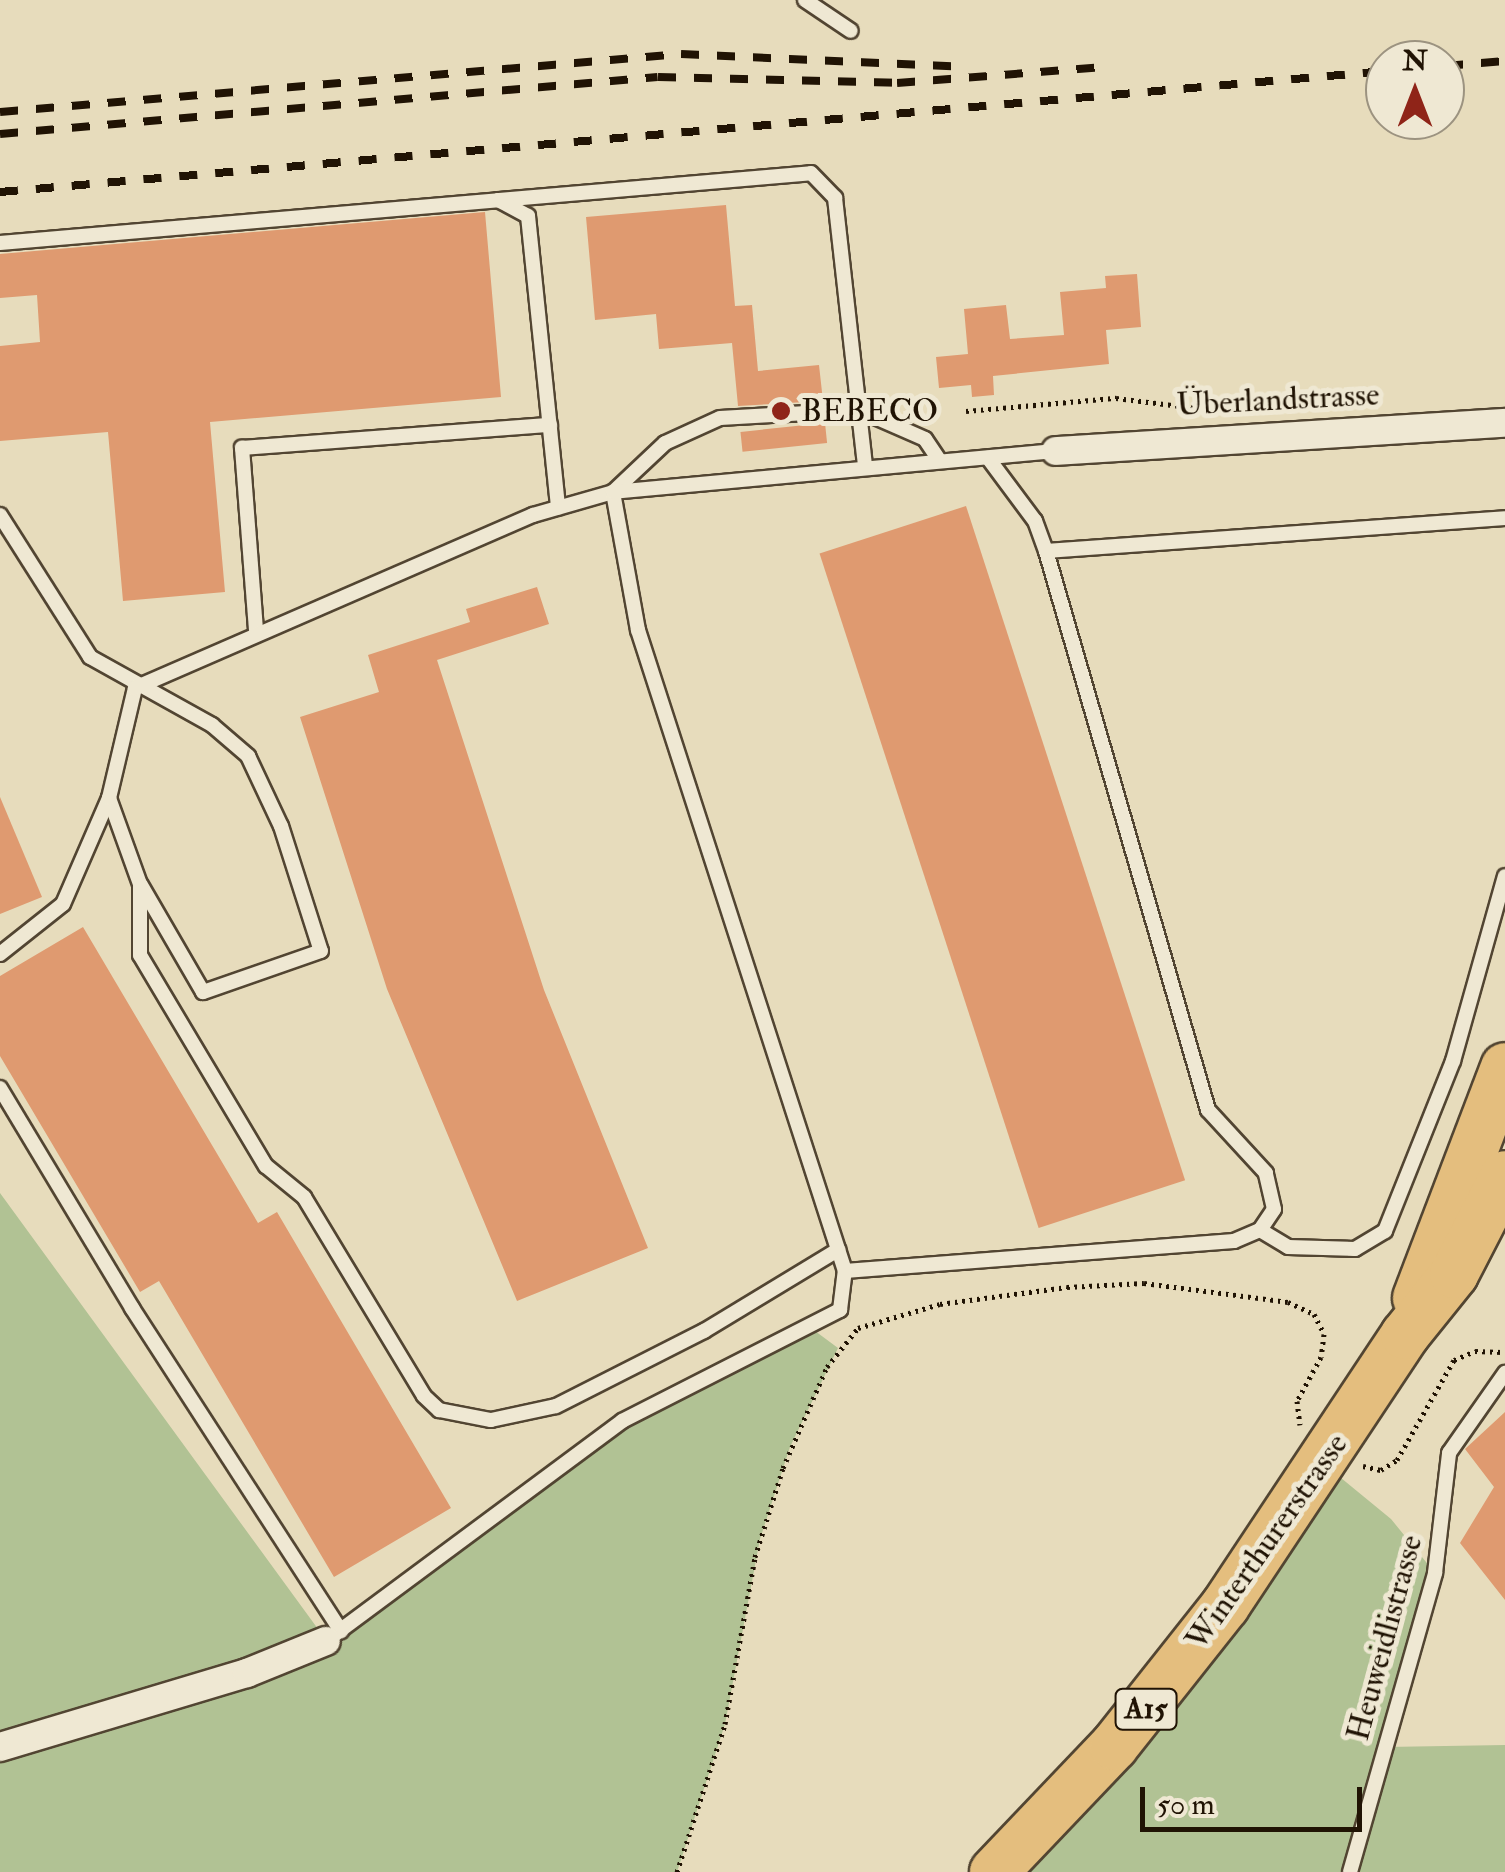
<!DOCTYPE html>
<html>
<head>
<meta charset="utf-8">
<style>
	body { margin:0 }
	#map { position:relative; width:1505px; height:1872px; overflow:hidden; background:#e7dcbc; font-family:"IM FELL Double Pica",serif }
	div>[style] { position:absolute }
	.green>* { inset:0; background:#b1c294 }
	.building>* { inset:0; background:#df9a70; transform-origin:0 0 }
	.path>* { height:5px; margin-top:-2.5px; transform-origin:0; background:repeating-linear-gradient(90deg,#201304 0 2.5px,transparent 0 7.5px) }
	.roads { filter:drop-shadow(2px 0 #524532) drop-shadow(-2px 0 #524532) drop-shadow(0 2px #524532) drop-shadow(0 -2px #524532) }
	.service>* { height:14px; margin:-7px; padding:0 7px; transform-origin:7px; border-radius:7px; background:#efe8d3 }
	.minor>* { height:28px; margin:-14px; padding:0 14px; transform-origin:14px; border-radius:14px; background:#efe8d3 }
	.trunk>* { height:48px; margin:-24px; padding:0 24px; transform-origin:24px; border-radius:24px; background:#e4be7e }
	.rail>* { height:8px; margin-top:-4px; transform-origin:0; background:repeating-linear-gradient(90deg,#201304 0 18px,transparent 0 36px) }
	.dots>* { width:28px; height:28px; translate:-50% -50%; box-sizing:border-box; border:5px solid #efe8d3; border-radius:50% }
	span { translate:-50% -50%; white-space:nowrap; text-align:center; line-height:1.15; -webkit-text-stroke:10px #efe8d3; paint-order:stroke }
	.shield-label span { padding:2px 8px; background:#efe8d3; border:2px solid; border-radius:8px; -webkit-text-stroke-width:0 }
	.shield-label { font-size:30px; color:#201304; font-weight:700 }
	.street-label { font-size:32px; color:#201304 }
	.poi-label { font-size:32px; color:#201304 }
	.left { translate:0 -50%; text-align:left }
	.north { position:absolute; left:1365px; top:40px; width:100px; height:100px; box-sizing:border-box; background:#efe8d3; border:2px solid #9c9380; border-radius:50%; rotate:0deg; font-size:28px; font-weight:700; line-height:40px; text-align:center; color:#201304 }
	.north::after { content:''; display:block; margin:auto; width:35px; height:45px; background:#8f2418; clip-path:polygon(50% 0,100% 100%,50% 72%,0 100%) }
	.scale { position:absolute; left:1140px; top:1787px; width:222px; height:45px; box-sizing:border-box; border:5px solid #201304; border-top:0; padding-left:12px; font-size:30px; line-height:35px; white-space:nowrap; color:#201304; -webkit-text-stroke:8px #efe8d3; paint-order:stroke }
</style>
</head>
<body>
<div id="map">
	<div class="green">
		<i style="clip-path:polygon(0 1193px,326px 1640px,579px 1450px,811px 1328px,838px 1348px,790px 1447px,760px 1539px,725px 1724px,677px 1872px,0 1872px)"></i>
		<i style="clip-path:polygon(1324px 1464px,1391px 1519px,1435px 1573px,1386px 1747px,1505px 1745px,1505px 1872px,994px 1872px)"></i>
	</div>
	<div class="building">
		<i style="clip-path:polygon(726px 205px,735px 306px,752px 305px,758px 371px,819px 365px,823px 401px,738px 406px,732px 343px,659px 349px,656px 314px,595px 320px,586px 217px)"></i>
		<i style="clip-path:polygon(485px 212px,501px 397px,210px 422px,225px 592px,123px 601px,108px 432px,0 441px,0 346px,40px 342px,37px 295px,0 298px,0 254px)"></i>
		<i style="clip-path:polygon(1137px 274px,1141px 327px,1106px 330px,1109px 364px,993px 376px,994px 395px,972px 397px,971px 385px,939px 388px,936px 357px,968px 354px,964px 309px,1006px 305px,1010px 339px,1064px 335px,1060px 292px,1106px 288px,1105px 276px)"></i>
		<i style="left:825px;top:423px;width:20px;height:85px;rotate:84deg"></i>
		<i style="left:966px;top:506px;width:709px;height:154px;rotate:72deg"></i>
		<i style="clip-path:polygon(537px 587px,549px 624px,437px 660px,544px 990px,648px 1248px,517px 1301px,387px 989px,300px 717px,379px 692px,368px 655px,470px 622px,466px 609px)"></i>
		<i style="clip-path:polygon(0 797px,42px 897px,0 914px)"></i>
		<i style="clip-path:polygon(83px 927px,258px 1223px,277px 1212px,451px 1508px,334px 1577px,159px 1281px,140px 1292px,0 1056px,0 976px)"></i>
		<i style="clip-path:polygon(1505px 1412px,1505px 1600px,1460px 1543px,1494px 1487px,1465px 1449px)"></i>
	</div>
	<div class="path">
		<i style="left:966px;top:411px;width:151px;rotate:-5deg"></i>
		<i style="left:1116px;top:398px;width:97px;rotate:7.1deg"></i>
		<i style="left:1363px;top:1466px;width:18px;rotate:13deg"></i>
		<i style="left:1381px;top:1470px;width:19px;rotate:-32deg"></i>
		<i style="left:1397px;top:1460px;width:115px;rotate:-60.3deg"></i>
		<i style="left:1454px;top:1360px;width:23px;rotate:-23deg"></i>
		<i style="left:1475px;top:1351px;width:27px;rotate:2deg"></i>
		<i style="left:677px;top:1872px;width:156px;rotate:-72deg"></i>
		<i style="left:725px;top:1724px;width:170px;rotate:-79.8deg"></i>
		<i style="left:755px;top:1557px;width:93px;rotate:-72.5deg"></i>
		<i style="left:783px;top:1468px;width:110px;rotate:-66.5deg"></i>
		<i style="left:827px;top:1367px;width:50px;rotate:-51.5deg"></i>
		<i style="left:858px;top:1328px;width:85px;rotate:-16.3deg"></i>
		<i style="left:940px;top:1304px;width:128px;rotate:-7.6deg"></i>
		<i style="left:1067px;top:1287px;width:77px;rotate:-3deg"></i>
		<i style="left:1144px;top:1283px;width:145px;rotate:7.5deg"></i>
		<i style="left:1288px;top:1302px;width:29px;rotate:25deg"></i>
		<i style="left:1314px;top:1314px;width:22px;rotate:63deg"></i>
		<i style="left:1324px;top:1334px;width:23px;rotate:97deg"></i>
		<i style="left:1321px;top:1357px;width:50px;rotate:118.6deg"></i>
		<i style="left:1297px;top:1401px;width:24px;rotate:83deg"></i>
	</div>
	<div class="roads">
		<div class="service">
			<i style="left:805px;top:0;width:55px;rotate:34deg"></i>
			<i style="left:499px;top:200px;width:313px;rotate:-4.9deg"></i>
			<i style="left:811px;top:173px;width:35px;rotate:46deg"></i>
			<i style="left:835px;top:198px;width:269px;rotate:83.6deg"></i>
			<i style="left:0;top:243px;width:500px;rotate:-4.9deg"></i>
			<i style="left:498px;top:200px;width:34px;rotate:28deg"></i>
			<i style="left:528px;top:216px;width:293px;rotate:84.1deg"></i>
			<i style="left:0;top:515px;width:168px;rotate:57.6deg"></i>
			<i style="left:90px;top:657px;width:140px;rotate:29.1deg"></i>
			<i style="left:212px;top:725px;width:48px;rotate:40.7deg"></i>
			<i style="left:248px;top:756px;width:77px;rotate:64.8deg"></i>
			<i style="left:281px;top:826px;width:131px;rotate:72.3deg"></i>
			<i style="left:321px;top:951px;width:125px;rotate:160.8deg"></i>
			<i style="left:203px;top:992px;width:124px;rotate:-120.1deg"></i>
			<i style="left:1046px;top:551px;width:460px;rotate:-4.1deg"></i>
			<i style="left:256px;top:630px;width:183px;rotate:-94.4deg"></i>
			<i style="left:242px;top:448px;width:309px;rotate:-4.3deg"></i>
			<i style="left:109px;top:798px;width:91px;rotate:70.2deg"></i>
			<i style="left:140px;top:884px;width:71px;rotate:90deg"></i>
			<i style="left:140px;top:955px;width:246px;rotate:59.2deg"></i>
			<i style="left:266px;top:1166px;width:49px;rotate:39.2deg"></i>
			<i style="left:304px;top:1197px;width:232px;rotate:58.9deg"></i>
			<i style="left:424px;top:1396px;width:21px;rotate:43deg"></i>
			<i style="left:439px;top:1410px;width:53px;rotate:10.9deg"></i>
			<i style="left:491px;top:1420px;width:66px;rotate:-12.2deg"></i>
			<i style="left:556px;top:1406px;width:166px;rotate:-26.9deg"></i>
			<i style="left:704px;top:1331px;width:157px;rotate:-31.2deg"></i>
			<i style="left:0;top:954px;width:80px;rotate:-38.4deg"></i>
			<i style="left:63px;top:904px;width:116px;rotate:-66.5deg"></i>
			<i style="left:109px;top:798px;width:113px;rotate:-76.7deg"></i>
			<i style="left:135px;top:688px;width:434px;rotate:-23.5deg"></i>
			<i style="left:533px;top:515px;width:83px;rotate:-16deg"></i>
			<i style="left:613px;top:492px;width:71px;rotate:-43.3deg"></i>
			<i style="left:665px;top:443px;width:60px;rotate:-24.4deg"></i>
			<i style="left:720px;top:418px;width:139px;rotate:-3.3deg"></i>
			<i style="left:859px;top:410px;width:72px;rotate:23.7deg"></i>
			<i style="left:925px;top:439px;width:25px;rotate:56deg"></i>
			<i style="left:0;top:1088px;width:257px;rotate:59deg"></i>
			<i style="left:132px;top:1308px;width:385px;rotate:57.1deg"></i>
			<i style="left:1260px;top:1230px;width:33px;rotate:31deg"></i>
			<i style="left:1288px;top:1247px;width:67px;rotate:1.7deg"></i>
			<i style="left:1355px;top:1249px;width:35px;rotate:-31deg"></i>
			<i style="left:1385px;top:1231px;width:183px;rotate:-68.2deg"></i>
			<i style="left:1453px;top:1061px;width:192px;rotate:-74.3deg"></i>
			<i style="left:845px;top:1271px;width:390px;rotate:-4.4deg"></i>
			<i style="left:1234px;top:1241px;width:28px;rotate:-23deg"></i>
			<i style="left:1260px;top:1230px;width:25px;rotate:-56deg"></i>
			<i style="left:1274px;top:1209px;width:37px;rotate:-103deg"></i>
			<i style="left:1266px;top:1173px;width:86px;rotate:-132.6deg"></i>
			<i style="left:1208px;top:1110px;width:582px;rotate:-106.16deg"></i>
			<i style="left:1046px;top:551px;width:32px;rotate:-110deg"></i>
			<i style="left:1035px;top:521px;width:79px;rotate:-126.7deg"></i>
			<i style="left:326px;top:1641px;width:369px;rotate:-36.6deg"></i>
			<i style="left:622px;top:1421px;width:245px;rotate:-27deg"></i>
			<i style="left:840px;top:1310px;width:39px;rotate:-83deg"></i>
			<i style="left:845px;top:1271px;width:674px;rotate:-107.9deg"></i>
			<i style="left:638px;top:630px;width:140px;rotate:-100.3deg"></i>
			<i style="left:613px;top:492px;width:445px;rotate:-5.3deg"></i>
			<i style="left:1350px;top:1872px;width:311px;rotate:-74.1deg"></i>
			<i style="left:1435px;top:1573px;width:121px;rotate:-83.3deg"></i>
			<i style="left:1449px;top:1453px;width:98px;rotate:-55deg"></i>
		</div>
		<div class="minor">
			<i style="left:1056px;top:451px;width:450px;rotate:-3.6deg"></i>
			<i style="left:0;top:1747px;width:258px;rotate:-16.7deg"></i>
			<i style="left:247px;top:1673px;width:85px;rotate:-22.1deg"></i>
		</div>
		<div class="trunk">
			<i style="left:1417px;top:1298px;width:247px;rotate:-69.1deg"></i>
			<i style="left:994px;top:1872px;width:174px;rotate:-46.4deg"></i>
			<i style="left:1114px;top:1746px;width:179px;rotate:-51.6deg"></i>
			<i style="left:1225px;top:1606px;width:325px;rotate:-56.4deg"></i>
			<i style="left:1405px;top:1335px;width:78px;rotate:-51.2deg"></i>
			<i style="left:1454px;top:1274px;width:111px;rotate:-62.7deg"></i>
		</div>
	</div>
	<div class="rail">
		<i style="left:1445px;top:66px;width:60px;rotate:-4.8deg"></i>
		<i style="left:0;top:112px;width:683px;rotate:-4.87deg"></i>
		<i style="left:681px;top:54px;width:288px;rotate:2.6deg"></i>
		<i style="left:0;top:134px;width:660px;rotate:-4.95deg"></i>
		<i style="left:658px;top:77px;width:239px;rotate:1.4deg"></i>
		<i style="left:897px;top:83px;width:208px;rotate:-4.4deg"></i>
		<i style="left:0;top:192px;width:1390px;rotate:-4.99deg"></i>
	</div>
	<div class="dots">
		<i style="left:781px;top:411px;background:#8f2418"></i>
	</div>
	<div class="shield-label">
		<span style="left:1146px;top:1709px">A15</span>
	</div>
	<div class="street-label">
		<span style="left:1278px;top:400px;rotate:-3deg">Überlandstrasse</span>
		<span style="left:1267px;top:1542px;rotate:-55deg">Winterthurerstrasse</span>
		<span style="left:1385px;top:1638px;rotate:-75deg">Heuweidlistrasse</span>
	</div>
	<div class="poi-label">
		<span class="left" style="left:801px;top:411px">BEBECO</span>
	</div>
	<div class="north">N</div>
	<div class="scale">50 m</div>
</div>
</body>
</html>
